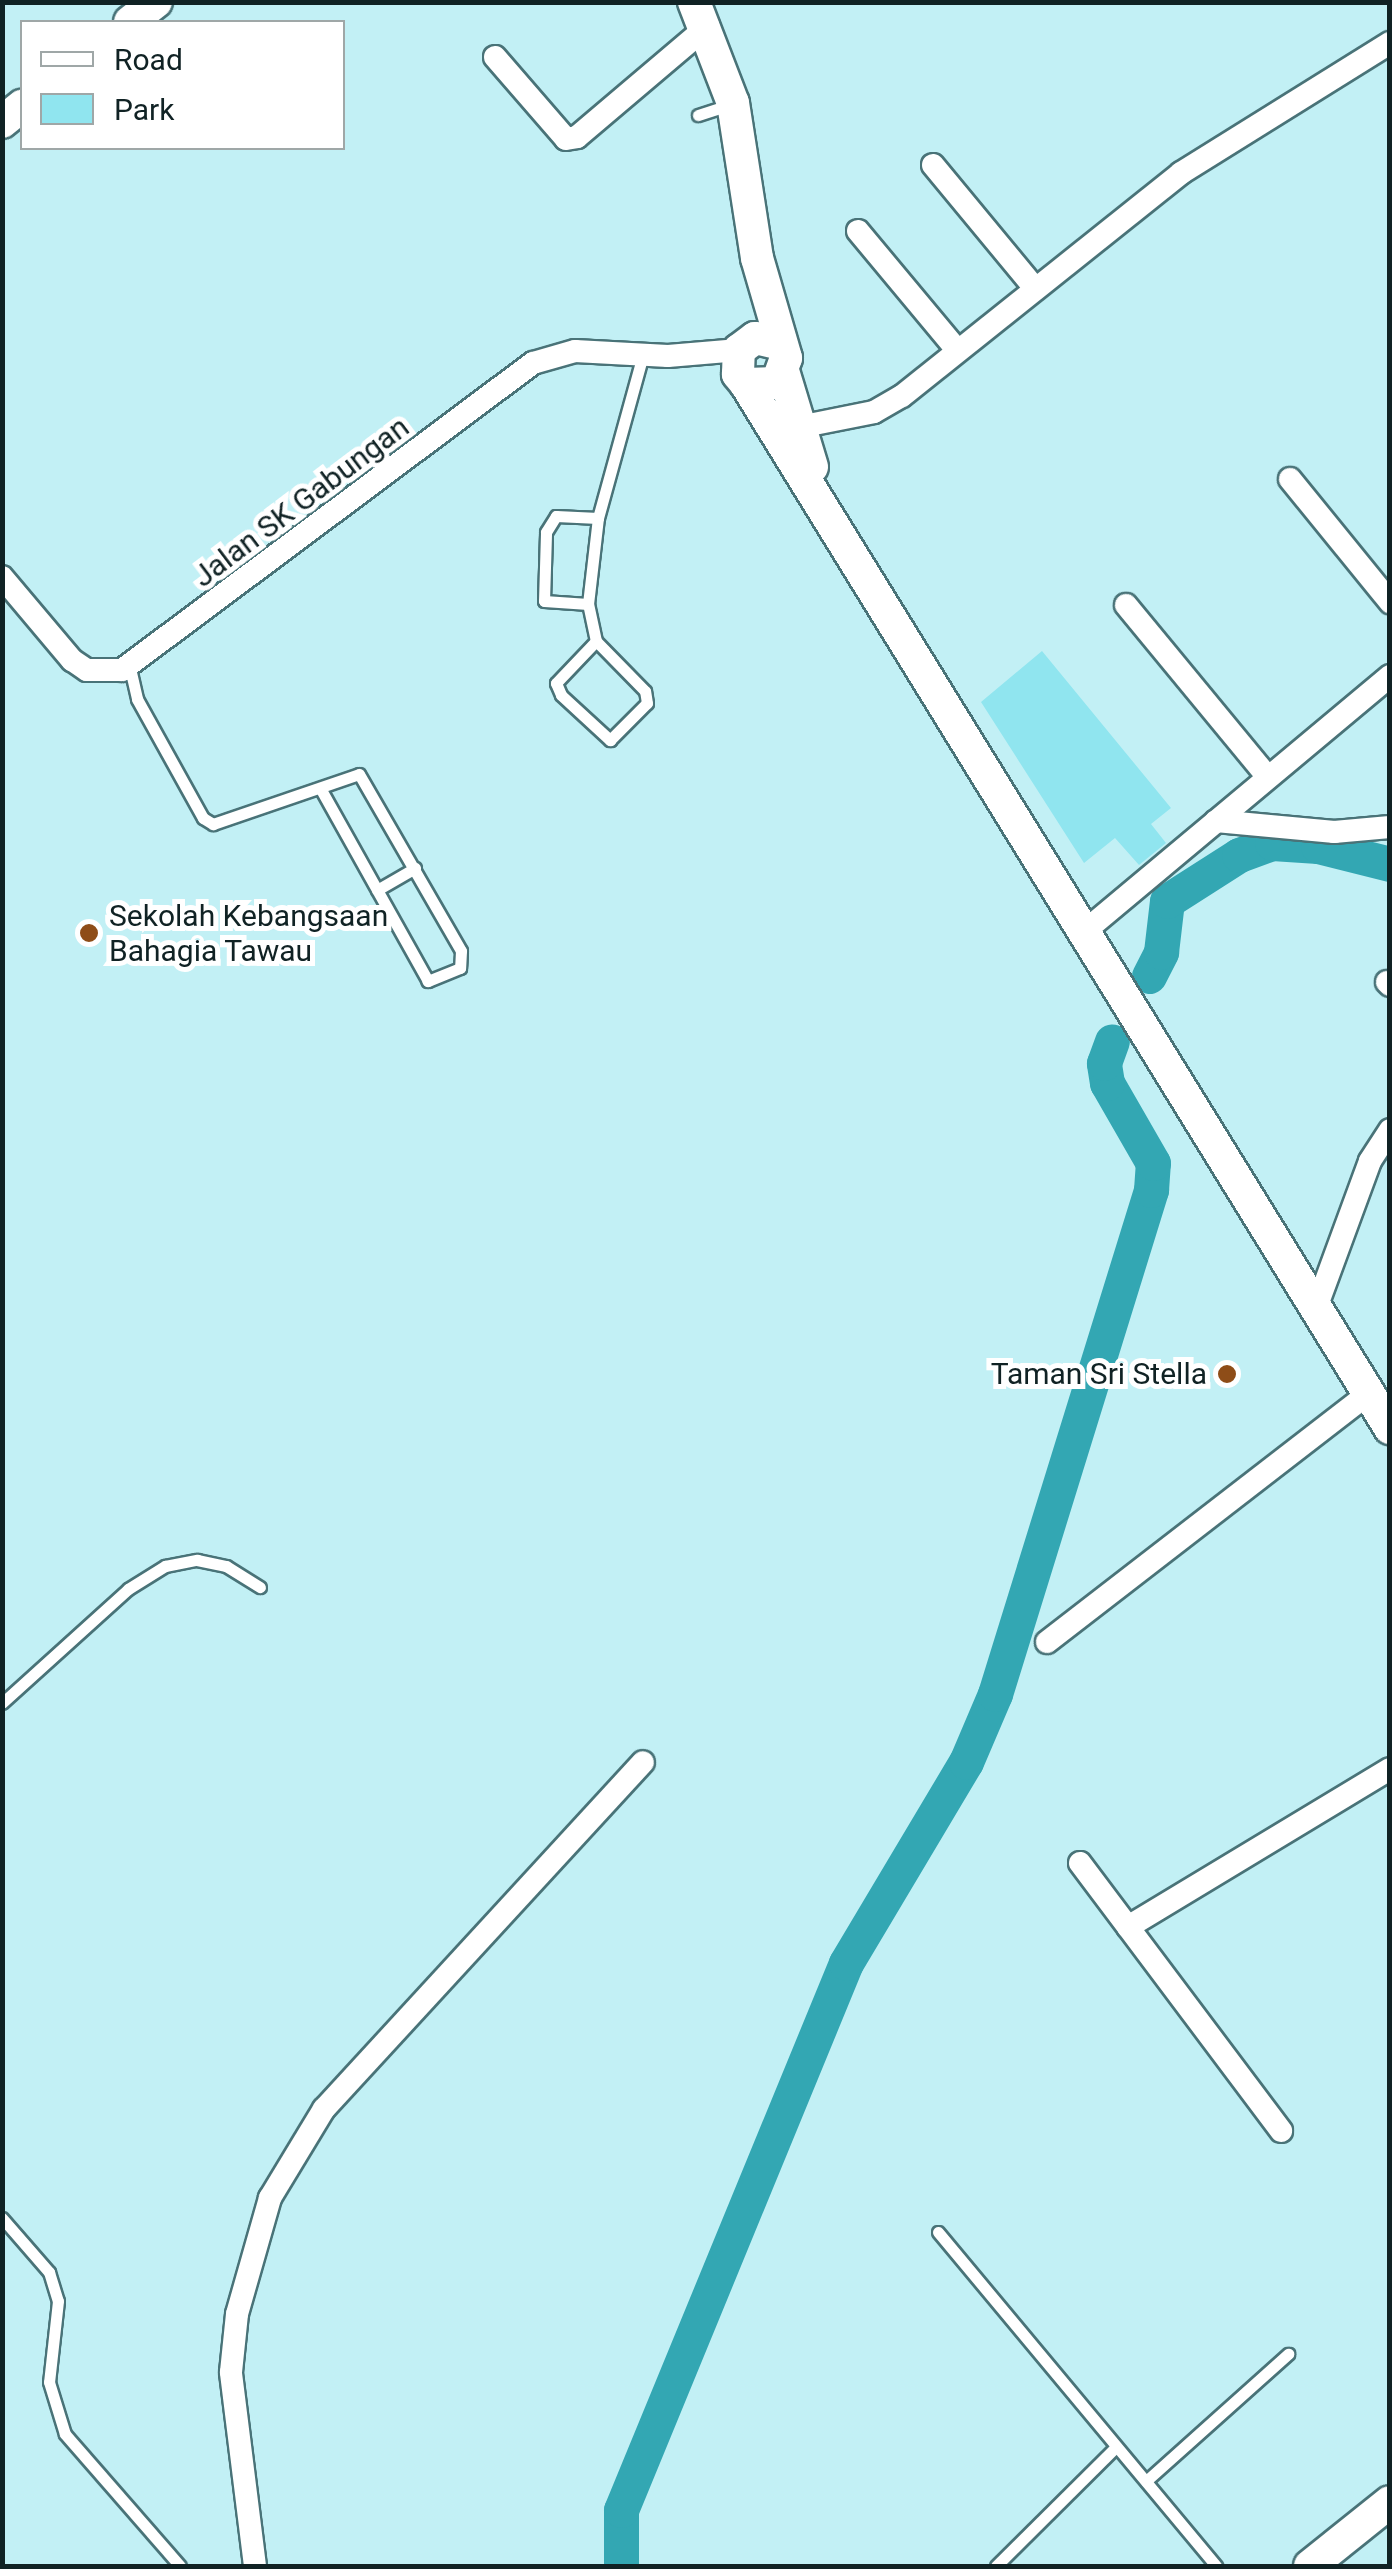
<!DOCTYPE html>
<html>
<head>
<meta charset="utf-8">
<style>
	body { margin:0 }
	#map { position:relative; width:1392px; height:2569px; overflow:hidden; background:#c2f0f5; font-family:Roboto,sans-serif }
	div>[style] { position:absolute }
	.green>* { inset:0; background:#90e5ef }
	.river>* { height:35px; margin:-17.5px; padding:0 17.5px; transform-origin:17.5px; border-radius:17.5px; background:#33a7b3 }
	.roads { filter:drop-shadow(2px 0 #497378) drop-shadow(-2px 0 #497378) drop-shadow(0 2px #497378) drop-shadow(0 -2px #497378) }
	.lane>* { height:11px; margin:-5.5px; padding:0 5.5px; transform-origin:5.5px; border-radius:5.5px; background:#fff }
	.street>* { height:22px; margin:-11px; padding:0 11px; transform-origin:11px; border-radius:11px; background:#fff }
	.secondary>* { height:32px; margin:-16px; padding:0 16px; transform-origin:16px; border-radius:16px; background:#fff }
	.dots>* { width:28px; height:28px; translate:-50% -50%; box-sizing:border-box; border:5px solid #fff; border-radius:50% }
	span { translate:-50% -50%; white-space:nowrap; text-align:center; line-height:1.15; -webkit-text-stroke:10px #fff; paint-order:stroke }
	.street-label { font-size:30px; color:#102224 }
	.poi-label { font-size:30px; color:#102224 }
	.left { translate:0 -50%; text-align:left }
	.right { translate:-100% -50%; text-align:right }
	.frame { position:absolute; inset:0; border:5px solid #102224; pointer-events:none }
	.legend { position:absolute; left:20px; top:20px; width:325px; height:130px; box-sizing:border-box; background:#fff; border:2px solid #9fa7a7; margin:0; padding:12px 18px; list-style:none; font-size:30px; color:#102224 }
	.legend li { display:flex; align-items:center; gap:20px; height:50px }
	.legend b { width:50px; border:2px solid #9fa7a7 }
</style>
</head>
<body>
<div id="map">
	<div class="green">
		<i style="clip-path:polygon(1042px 651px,1171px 808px,1151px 824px,1166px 843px,1139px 865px,1115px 838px,1084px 863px,981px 702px)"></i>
	</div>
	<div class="river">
		<i style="left:1149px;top:976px;width:27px;rotate:-63deg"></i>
		<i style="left:1161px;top:952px;width:51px;rotate:-83.3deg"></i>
		<i style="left:1167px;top:901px;width:85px;rotate:-32.6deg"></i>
		<i style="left:1239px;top:855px;width:35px;rotate:-20deg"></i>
		<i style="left:1272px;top:843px;width:46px;rotate:3.7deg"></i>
		<i style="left:1318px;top:846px;width:74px;rotate:14deg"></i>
		<i style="left:621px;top:2566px;width:56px;rotate:-90deg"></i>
		<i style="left:621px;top:2510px;width:591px;rotate:-67.64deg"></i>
		<i style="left:846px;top:1963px;width:234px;rotate:-59.2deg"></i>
		<i style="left:966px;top:1762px;width:74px;rotate:-66.9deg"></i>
		<i style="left:995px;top:1694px;width:528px;rotate:-72.8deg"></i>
		<i style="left:1151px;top:1190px;width:27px;rotate:-86deg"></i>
		<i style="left:1153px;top:1163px;width:92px;rotate:-119.9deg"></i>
		<i style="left:1107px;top:1083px;width:20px;rotate:-99deg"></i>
		<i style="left:1104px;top:1063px;width:23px;rotate:-70deg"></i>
	</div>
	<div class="roads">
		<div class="lane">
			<i style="left:698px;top:115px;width:36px;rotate:-18deg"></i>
			<i style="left:588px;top:604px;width:44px;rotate:-176.1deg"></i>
			<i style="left:544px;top:601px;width:69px;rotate:-88.3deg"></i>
			<i style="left:546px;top:532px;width:19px;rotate:-58deg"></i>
			<i style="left:556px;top:516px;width:42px;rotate:2.7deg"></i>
			<i style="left:596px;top:641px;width:58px;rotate:133.6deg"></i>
			<i style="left:556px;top:683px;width:13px;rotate:67deg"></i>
			<i style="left:561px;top:695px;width:67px;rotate:42.6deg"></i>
			<i style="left:610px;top:740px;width:52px;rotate:-45deg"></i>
			<i style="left:647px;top:703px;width:12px;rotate:-99deg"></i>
			<i style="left:645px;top:691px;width:70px;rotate:-134.4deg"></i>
			<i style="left:596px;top:641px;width:38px;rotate:-102deg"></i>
			<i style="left:588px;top:604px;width:87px;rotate:-83.4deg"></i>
			<i style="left:598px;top:518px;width:169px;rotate:-74.6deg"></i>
			<i style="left:130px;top:668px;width:32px;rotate:77deg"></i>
			<i style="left:137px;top:699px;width:136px;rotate:61deg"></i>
			<i style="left:203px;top:818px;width:12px;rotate:31deg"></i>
			<i style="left:213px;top:824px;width:154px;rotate:-18.9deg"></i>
			<i style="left:359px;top:774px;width:204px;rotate:60deg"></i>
			<i style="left:461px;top:951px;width:17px;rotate:93deg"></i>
			<i style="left:460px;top:968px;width:35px;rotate:158deg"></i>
			<i style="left:428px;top:981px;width:221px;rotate:-119.2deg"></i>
			<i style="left:377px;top:890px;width:44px;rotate:-30.1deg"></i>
			<i style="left:2px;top:1703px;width:170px;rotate:-42.1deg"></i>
			<i style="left:128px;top:1589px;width:44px;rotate:-31.9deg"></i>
			<i style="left:165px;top:1566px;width:33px;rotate:-11deg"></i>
			<i style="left:197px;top:1560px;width:30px;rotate:12deg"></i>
			<i style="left:226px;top:1566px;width:40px;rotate:32deg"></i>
			<i style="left:2px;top:2218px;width:72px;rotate:49deg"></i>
			<i style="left:49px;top:2272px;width:30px;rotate:73deg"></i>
			<i style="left:58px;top:2301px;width:81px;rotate:96.3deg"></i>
			<i style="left:49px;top:2382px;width:54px;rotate:72.9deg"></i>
			<i style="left:65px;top:2434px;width:175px;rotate:48.9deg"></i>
			<i style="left:938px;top:2232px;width:435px;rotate:50.2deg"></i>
			<i style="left:1146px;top:2481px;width:191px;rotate:-41.8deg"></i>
			<i style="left:996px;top:2566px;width:169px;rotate:-44.8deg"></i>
		</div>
		<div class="street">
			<i style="left:495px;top:57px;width:108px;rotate:49.1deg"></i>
			<i style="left:566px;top:139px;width:11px;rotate:-10deg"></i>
			<i style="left:577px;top:137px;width:172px;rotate:-40.3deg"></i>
			<i style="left:933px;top:165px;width:158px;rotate:50.4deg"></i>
			<i style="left:858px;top:231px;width:155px;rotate:50.2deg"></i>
			<i style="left:799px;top:427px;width:76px;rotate:-11.3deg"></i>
			<i style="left:874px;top:412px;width:32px;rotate:-30deg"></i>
			<i style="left:902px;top:396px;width:357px;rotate:-38.6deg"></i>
			<i style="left:1181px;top:173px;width:246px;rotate:-31.9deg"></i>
			<i style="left:1290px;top:479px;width:159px;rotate:50.9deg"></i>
			<i style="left:2px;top:577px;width:109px;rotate:49.9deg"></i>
			<i style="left:72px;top:660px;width:18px;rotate:34deg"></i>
			<i style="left:87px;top:670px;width:35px"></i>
			<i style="left:122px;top:670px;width:513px;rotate:-36.76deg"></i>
			<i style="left:533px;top:363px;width:44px;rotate:-15.9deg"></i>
			<i style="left:575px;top:351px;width:93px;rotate:3.1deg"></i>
			<i style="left:668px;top:356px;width:71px;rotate:-4.8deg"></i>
			<i style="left:1126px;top:605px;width:223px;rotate:50.5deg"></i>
			<i style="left:1216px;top:821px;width:119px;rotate:5.3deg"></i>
			<i style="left:1334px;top:832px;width:56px;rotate:-5.1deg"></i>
			<i style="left:1085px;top:931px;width:398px;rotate:-39.9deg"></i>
			<i style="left:1387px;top:982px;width:4px;rotate:45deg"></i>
			<i style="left:1316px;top:1308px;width:157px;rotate:-69.8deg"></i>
			<i style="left:1370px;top:1161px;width:37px;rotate:-57deg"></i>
			<i style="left:1047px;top:1642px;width:406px;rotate:-37.7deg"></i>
			<i style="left:1080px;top:1863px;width:335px;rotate:53.1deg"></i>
			<i style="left:1128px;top:1927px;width:306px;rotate:-31.1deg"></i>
			<i style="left:255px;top:2566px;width:195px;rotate:-97.1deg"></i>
			<i style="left:231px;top:2372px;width:58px;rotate:-84.1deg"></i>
			<i style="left:237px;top:2314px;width:121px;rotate:-74.1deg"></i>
			<i style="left:270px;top:2198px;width:104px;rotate:-58.8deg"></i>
			<i style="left:324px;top:2109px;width:471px;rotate:-47.4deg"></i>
		</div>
		<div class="secondary">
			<i style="left:694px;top:2px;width:108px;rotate:68.9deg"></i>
			<i style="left:733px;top:103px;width:157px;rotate:81.2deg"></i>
			<i style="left:757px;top:258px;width:104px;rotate:73.8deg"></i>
			<i style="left:786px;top:358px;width:27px;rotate:110deg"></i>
			<i style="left:777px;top:383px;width:31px;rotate:178deg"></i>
			<i style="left:746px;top:384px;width:13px;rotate:-129deg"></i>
			<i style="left:738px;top:374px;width:24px;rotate:-88deg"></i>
			<i style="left:739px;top:350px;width:20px;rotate:-37deg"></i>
			<i style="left:755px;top:338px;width:23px;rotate:13deg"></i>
			<i style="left:130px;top:22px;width:33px;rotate:-38deg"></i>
			<i style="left:2px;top:122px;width:26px;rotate:-39deg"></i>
			<i style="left:784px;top:374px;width:97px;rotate:73.2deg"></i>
			<i style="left:746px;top:384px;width:1227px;rotate:58.33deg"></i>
			<i style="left:1310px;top:2566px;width:102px;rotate:-38.7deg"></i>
		</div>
	</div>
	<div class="dots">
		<i style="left:89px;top:933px;background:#8e4d18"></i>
		<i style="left:1227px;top:1374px;background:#8e4d18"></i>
	</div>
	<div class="street-label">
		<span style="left:301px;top:502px;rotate:-37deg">Jalan SK Gabungan</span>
	</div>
	<div class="poi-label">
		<span class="left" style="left:109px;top:933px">Sekolah Kebangsaan<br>Bahagia Tawau</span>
		<span class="right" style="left:1207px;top:1374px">Taman Sri Stella</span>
	</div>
	<div class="frame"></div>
	<ul class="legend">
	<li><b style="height:12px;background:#fff"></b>Road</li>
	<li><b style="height:28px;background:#90e5ef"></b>Park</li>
	</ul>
</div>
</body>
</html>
